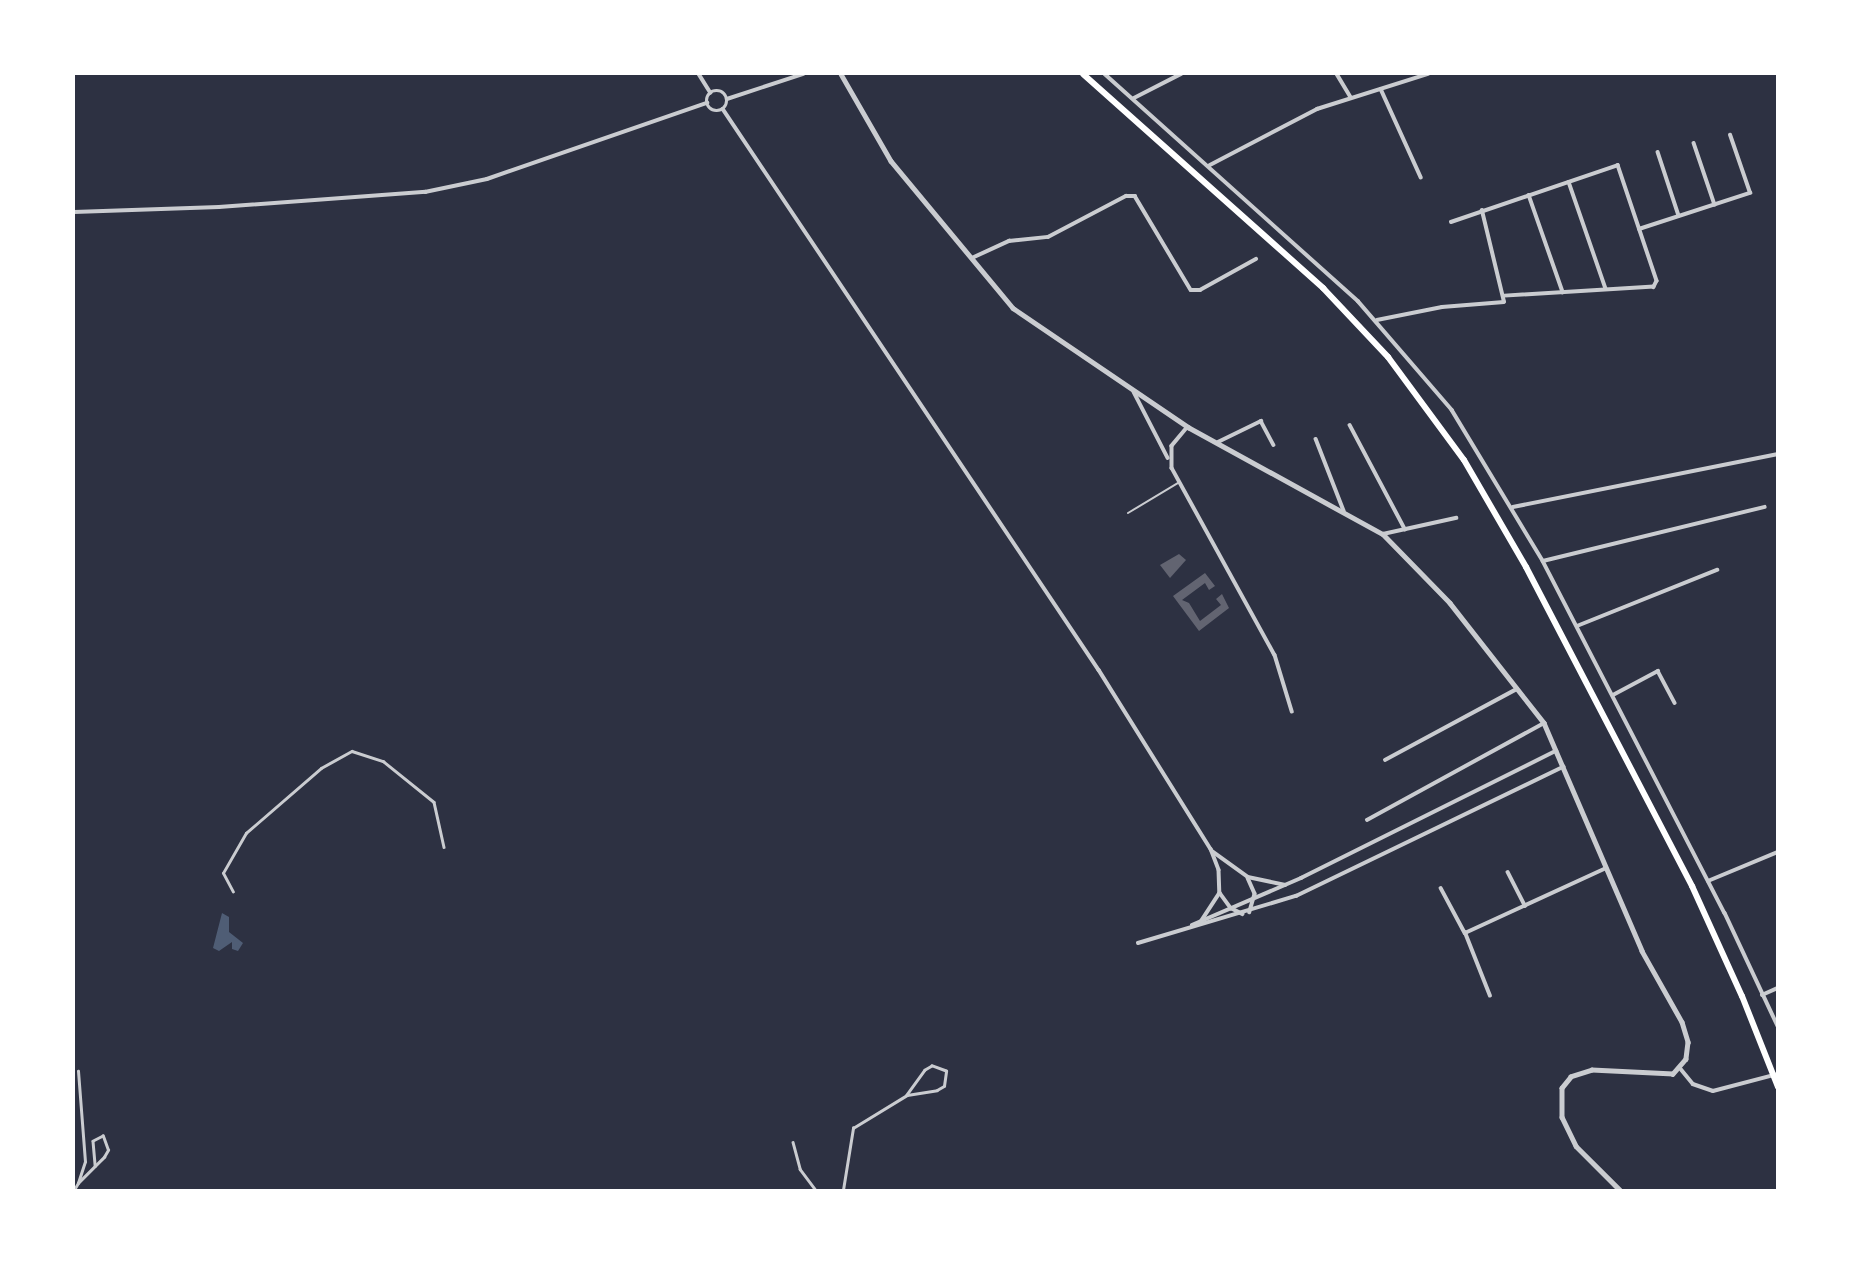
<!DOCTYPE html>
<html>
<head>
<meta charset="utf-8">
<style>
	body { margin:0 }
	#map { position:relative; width:1851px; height:1264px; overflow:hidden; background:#2d3142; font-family:Mulish,sans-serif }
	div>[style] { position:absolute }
	.water>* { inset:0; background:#4f5d75 }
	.building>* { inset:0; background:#626471 }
	.service>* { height:2px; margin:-1px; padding:0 1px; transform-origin:1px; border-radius:1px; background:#caccd0 }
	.pedestrian>* { height:2.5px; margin:-1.25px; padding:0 1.25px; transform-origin:1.25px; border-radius:1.25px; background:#caccd0 }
	.minor>* { height:3.5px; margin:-1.75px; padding:0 1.75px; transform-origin:1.75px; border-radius:1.75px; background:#caccd0 }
	.minor>.ring { margin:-1.75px; padding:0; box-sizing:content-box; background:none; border:3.5px solid #caccd0; border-radius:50% }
	.tertiary>* { height:4.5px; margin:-2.25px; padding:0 2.25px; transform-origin:2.25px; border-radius:2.25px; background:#caccd0 }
	.primary>* { height:6px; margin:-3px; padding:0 3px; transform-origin:3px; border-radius:3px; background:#fff }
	span { translate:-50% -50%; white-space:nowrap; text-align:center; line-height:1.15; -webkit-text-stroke:5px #fff; paint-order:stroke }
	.frame { position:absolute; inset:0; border:75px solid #fff; pointer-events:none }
</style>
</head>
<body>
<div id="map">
	<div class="water">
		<i style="clip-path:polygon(222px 913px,229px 917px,229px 932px,243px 943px,238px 951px,232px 949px,232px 942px,219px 951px,213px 948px)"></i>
	</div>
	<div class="building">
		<i style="clip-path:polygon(1179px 554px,1186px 560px,1170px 578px,1160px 565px)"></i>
		<i style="clip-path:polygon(1205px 573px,1215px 586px,1209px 590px,1205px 583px,1182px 600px,1189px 603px,1200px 621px,1221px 605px,1216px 599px,1222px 594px,1229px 608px,1199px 631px,1173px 596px)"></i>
	</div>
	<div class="service">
		<i style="left:1128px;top:513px;width:58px;rotate:-31deg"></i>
	</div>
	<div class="pedestrian">
		<i style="left:233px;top:892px;width:21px;rotate:-118deg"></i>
		<i style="left:223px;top:873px;width:46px;rotate:-60.1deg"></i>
		<i style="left:246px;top:833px;width:99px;rotate:-40.9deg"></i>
		<i style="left:321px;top:768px;width:35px;rotate:-29deg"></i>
		<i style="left:352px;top:751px;width:33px;rotate:18deg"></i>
		<i style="left:383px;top:761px;width:65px;rotate:38.8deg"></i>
		<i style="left:434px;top:802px;width:46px;rotate:77.5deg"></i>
		<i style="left:793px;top:1142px;width:28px;rotate:75deg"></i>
		<i style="left:800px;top:1169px;width:26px;rotate:53deg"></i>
		<i style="left:78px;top:1183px;width:22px;rotate:-72deg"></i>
		<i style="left:85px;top:1162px;width:91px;rotate:-94.4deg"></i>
		<i style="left:74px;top:1190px;width:8px;rotate:-60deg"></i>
		<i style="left:78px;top:1183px;width:37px;rotate:-45deg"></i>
		<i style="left:104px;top:1157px;width:8px;rotate:-60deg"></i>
		<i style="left:108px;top:1150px;width:15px;rotate:-110deg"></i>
		<i style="left:103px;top:1136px;width:11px;rotate:153deg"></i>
		<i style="left:93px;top:1141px;width:25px;rotate:85deg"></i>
		<i style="left:843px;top:1190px;width:63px;rotate:-80.8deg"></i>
		<i style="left:853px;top:1128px;width:63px;rotate:-31.4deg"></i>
		<i style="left:907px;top:1095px;width:30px;rotate:-9deg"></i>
		<i style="left:937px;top:1090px;width:8px;rotate:-30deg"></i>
		<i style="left:944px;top:1086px;width:15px;rotate:-82deg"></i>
		<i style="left:946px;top:1071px;width:15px;rotate:-160deg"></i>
		<i style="left:932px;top:1066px;width:8px;rotate:150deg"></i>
		<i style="left:925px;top:1070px;width:31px;rotate:126deg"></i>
	</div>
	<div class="minor">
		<i style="left:699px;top:74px;width:22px;rotate:58deg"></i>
		<i style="left:1105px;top:74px;width:340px;rotate:41.9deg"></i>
		<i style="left:1358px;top:301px;width:144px;rotate:49.2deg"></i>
		<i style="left:1452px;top:410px;width:176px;rotate:58.9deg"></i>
		<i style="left:1543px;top:561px;width:396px;rotate:62.7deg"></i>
		<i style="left:1725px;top:913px;width:125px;rotate:64.9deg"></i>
		<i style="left:1337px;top:74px;width:27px;rotate:59deg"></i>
		<i style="left:1381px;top:89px;width:97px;rotate:65.6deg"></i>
		<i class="ring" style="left:707px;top:91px;width:16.5px;height:16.5px"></i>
		<i style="left:1134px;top:98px;width:53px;rotate:-27.1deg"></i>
		<i style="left:727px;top:99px;width:80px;rotate:-18.2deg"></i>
		<i style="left:723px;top:109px;width:675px;rotate:56.17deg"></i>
		<i style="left:1099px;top:670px;width:211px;rotate:58deg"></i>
		<i style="left:1211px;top:849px;width:22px;rotate:69deg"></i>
		<i style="left:1219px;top:870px;width:23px;rotate:88deg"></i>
		<i style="left:1220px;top:893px;width:33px;rotate:123deg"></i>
		<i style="left:1694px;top:143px;width:65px;rotate:71.3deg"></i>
		<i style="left:1658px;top:152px;width:67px;rotate:71.8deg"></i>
		<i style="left:1210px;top:165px;width:121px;rotate:-27.6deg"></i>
		<i style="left:1317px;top:109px;width:116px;rotate:-17.5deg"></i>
		<i style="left:1569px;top:182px;width:113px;rotate:70.9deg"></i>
		<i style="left:1529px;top:195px;width:103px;rotate:70.7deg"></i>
		<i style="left:74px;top:212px;width:145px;rotate:-2deg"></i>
		<i style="left:219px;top:207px;width:207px;rotate:-4.2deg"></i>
		<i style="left:425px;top:192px;width:63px;rotate:-11.8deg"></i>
		<i style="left:487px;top:179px;width:233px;rotate:-19.1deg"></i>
		<i style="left:1451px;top:222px;width:176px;rotate:-18.8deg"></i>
		<i style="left:1618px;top:165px;width:122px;rotate:71.4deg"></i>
		<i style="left:1657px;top:281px;width:7px;rotate:117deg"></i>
		<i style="left:1654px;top:287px;width:149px;rotate:176.5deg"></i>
		<i style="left:1639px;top:229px;width:117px;rotate:-18deg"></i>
		<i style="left:1750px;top:193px;width:61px;rotate:-109deg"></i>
		<i style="left:972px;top:258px;width:41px;rotate:-24.7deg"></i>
		<i style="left:1009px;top:241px;width:39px;rotate:-6deg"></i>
		<i style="left:1048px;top:237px;width:88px;rotate:-27.7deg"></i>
		<i style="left:1126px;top:196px;width:9px"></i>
		<i style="left:1135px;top:196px;width:109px;rotate:59.2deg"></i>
		<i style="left:1191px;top:290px;width:9px"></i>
		<i style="left:1200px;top:290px;width:64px;rotate:-29deg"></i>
		<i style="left:1377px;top:320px;width:66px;rotate:-11.3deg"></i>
		<i style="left:1442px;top:307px;width:62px;rotate:-4.6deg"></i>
		<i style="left:1504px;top:302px;width:94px;rotate:-103.6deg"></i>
		<i style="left:1134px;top:392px;width:74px;rotate:62.7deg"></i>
		<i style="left:1350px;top:425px;width:118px;rotate:62.1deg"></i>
		<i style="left:1188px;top:427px;width:25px;rotate:130deg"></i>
		<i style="left:1172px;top:446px;width:22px;rotate:90deg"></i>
		<i style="left:1172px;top:468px;width:213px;rotate:61.2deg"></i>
		<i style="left:1275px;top:655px;width:59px;rotate:73.1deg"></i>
		<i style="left:1316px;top:439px;width:77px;rotate:68.7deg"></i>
		<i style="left:1218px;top:442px;width:48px;rotate:-26deg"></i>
		<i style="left:1261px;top:421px;width:27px;rotate:62deg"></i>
		<i style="left:1513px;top:507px;width:270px;rotate:-11.3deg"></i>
		<i style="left:1383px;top:534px;width:75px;rotate:-12.4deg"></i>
		<i style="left:1543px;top:561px;width:228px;rotate:-13.7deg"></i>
		<i style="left:1577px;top:626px;width:151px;rotate:-21.8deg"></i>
		<i style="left:1613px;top:695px;width:51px;rotate:-28.1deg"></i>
		<i style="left:1658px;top:671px;width:36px;rotate:62deg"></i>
		<i style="left:1385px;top:760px;width:150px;rotate:-28.3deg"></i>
		<i style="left:1367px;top:820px;width:202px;rotate:-28.7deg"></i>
		<i style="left:1212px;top:851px;width:44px;rotate:35.8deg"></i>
		<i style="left:1248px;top:877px;width:38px;rotate:12deg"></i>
		<i style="left:1508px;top:872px;width:38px;rotate:63deg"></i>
		<i style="left:1248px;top:878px;width:17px;rotate:66deg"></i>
		<i style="left:1255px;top:894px;width:19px;rotate:106deg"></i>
		<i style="left:1708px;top:881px;width:76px;rotate:-22.5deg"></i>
		<i style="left:1441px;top:888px;width:51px;rotate:61.9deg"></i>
		<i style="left:1220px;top:893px;width:19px;rotate:54deg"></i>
		<i style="left:1231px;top:908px;width:13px;rotate:27deg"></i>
		<i style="left:1192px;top:925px;width:119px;rotate:-23.3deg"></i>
		<i style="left:1301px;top:878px;width:285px;rotate:-26.5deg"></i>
		<i style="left:1138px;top:943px;width:165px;rotate:-16.6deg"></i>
		<i style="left:1296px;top:896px;width:297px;rotate:-25.8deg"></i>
		<i style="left:1762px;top:995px;width:17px;rotate:-24deg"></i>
		<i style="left:1490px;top:996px;width:68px;rotate:-111.6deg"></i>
		<i style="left:1465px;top:933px;width:155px;rotate:-24.7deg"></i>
		<i style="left:1681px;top:1069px;width:19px;rotate:51deg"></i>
		<i style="left:1693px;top:1084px;width:21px;rotate:19deg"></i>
		<i style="left:1713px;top:1091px;width:67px;rotate:-14.7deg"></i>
	</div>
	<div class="tertiary">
		<i style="left:841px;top:74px;width:100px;rotate:60.1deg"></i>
		<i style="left:891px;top:161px;width:191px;rotate:50.3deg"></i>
		<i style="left:1013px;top:308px;width:212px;rotate:34.2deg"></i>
		<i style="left:1188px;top:427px;width:222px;rotate:28.8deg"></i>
		<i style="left:1383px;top:534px;width:96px;rotate:45.8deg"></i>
		<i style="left:1450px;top:603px;width:152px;rotate:51.9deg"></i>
		<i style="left:1544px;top:723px;width:248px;rotate:66.7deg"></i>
		<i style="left:1642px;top:951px;width:81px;rotate:60.6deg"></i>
		<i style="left:1682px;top:1022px;width:21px;rotate:73deg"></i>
		<i style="left:1688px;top:1042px;width:17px;rotate:97deg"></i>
		<i style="left:1686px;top:1059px;width:20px;rotate:131deg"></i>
		<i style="left:1673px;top:1074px;width:81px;rotate:-177.2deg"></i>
		<i style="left:1592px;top:1070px;width:22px;rotate:162deg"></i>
		<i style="left:1571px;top:1077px;width:14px;rotate:129deg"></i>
		<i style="left:1562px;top:1088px;width:29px;rotate:90deg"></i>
		<i style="left:1562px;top:1117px;width:32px;rotate:64deg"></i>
		<i style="left:1576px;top:1146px;width:62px;rotate:45deg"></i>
	</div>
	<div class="primary">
		<i style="left:1083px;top:74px;width:322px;rotate:41.7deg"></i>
		<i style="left:1323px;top:288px;width:95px;rotate:46.7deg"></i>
		<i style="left:1388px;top:357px;width:128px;rotate:53.6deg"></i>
		<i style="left:1464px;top:460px;width:124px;rotate:59.9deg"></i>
		<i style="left:1526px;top:567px;width:360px;rotate:62.5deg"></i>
		<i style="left:1692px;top:886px;width:121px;rotate:65.6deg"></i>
		<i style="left:1742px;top:996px;width:98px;rotate:68.4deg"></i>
	</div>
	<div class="frame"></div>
</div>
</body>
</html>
